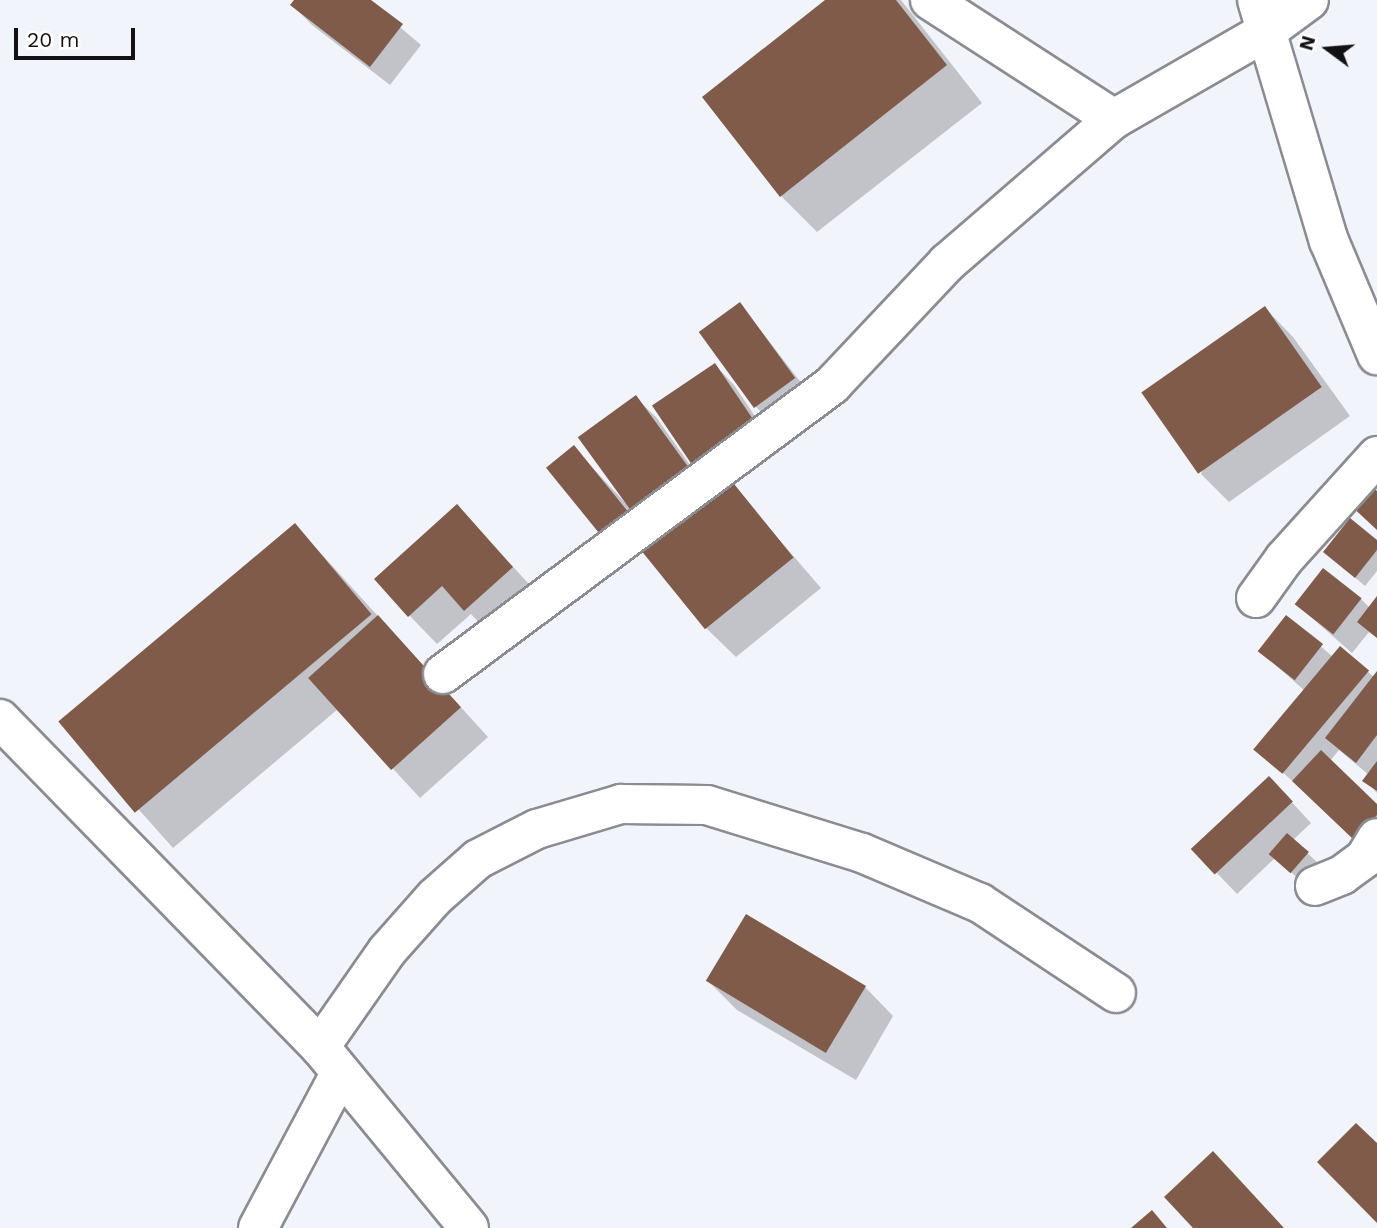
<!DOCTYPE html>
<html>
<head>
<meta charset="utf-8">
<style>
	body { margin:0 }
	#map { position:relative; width:1377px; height:1228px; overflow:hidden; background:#f2f4fb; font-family:"Work Sans",sans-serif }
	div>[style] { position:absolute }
	.shadow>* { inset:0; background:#0003 }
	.building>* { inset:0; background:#805b4a; transform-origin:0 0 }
	.roads { filter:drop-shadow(2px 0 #8b8c92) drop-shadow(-2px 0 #8b8c92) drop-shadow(0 2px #8b8c92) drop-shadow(0 -2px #8b8c92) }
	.minor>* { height:38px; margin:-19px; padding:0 19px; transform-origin:19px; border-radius:19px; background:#fff }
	span { translate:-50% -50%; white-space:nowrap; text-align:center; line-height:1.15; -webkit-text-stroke:7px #fff; paint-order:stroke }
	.north { position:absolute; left:1293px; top:14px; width:70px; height:70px; -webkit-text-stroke:5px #fff; paint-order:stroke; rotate:286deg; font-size:19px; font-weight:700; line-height:28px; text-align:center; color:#121214 }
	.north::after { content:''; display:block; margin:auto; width:24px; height:32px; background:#121214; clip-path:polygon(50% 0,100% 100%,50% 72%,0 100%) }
	.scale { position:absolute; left:14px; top:28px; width:121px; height:32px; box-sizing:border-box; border:4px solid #121214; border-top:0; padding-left:9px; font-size:21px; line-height:24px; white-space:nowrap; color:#121214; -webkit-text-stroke:5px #fff; paint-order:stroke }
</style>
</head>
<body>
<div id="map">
	<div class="shadow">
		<i style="clip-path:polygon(296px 0,368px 0,421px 45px,390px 85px,312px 25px,292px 5px)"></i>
		<i style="clip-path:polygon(828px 0,901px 0,982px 103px,817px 232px,781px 196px)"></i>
		<i style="clip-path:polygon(740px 304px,813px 398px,776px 426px,756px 407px)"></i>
		<i style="clip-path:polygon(1265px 308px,1293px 337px,1350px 416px,1229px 502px,1201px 474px)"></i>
		<i style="clip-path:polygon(715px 365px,734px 385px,779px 452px,731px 484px,821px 588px,736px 657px,707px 629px,659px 539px,622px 554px,573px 447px,633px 511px,636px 398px,656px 417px,712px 496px)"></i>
		<i style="clip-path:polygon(457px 506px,540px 596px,494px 638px,471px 614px,437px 644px,409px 615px)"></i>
		<i style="clip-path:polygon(295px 525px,488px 737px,420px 798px,338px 709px,173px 848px,61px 722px)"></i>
		<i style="clip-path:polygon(1377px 542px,1377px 571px,1365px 586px,1325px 552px)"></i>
		<i style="clip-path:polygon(1361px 599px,1370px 608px,1377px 599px,1377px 638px,1369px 632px,1352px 653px,1296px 604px)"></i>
		<i style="clip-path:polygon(1287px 617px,1333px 657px,1340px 648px,1374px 677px,1377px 674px,1377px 793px,1365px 780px,1369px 775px,1339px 750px,1330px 761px,1377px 806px,1377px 855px,1257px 750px,1305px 691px,1260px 651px)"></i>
		<i style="clip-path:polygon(1288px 798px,1311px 823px,1293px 840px,1317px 862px,1301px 881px,1275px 858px,1237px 894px,1194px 849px)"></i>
		<i style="clip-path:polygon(709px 982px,865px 987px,893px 1016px,856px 1080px,737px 1010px)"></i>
	</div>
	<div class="building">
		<i style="clip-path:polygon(294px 0,371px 0,403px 24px,370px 67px,290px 5px)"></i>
		<i style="clip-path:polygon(825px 0,896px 0,947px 65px,780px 197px,702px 97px)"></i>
		<i style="left:740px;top:302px;width:94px;height:51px;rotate:54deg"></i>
		<i style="left:1265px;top:306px;width:99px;height:151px;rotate:55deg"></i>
		<i style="left:715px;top:363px;width:83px;height:76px;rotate:56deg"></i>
		<i style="left:636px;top:395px;width:101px;height:72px;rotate:54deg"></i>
		<i style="left:574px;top:445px;width:88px;height:36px;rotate:51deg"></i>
		<i style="left:730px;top:479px;width:101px;height:114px;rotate:51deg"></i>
		<i style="clip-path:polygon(1366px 481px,1377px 491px,1377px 530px,1347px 502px)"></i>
		<i style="clip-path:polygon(457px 504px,513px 567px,464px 611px,442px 586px,408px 617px,374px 579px)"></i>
		<i style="clip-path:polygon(1350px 518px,1377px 540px,1377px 550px,1355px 578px,1323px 552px)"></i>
		<i style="left:295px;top:523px;width:119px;height:309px;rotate:50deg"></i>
		<i style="left:1323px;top:568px;width:49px;height:46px;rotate:38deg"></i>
		<i style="clip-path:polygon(1377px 596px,1377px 638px,1357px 622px)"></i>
		<i style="left:378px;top:615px;width:124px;height:94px;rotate:48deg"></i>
		<i style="left:1286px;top:615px;width:47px;height:46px;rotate:38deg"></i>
		<i style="left:1340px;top:646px;width:38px;height:135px;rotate:40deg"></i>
		<i style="clip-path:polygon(1377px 671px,1377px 735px,1356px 763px,1325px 738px)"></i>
		<i style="clip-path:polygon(1321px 750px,1377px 804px,1377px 815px,1354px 840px,1292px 781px)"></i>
		<i style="clip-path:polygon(1377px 761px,1377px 791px,1362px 781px)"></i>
		<i style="left:1269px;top:776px;width:35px;height:107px;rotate:47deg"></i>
		<i style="left:1287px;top:833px;width:29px;height:28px;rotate:41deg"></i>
		<i style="left:746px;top:914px;width:140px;height:78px;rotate:31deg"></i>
		<i style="clip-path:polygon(1356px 1123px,1377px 1143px,1377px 1223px,1317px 1162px)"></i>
		<i style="clip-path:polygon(1213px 1151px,1284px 1228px,1193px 1228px,1164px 1197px)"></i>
		<i style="clip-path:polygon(1152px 1210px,1167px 1228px,1131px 1228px)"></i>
	</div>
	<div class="roads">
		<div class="minor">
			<i style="left:930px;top:0;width:219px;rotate:32.9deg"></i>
			<i style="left:1257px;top:0;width:252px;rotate:73.4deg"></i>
			<i style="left:1329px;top:241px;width:124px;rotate:67.2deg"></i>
			<i style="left:1256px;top:598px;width:48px;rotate:-54.3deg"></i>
			<i style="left:1284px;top:559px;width:139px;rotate:-47.9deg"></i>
			<i style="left:443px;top:674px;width:485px;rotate:-36.6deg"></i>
			<i style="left:832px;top:385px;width:168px;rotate:-46.7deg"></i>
			<i style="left:947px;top:263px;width:221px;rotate:-40.8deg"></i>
			<i style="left:1114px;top:119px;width:177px;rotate:-29.9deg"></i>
			<i style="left:1267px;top:31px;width:52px;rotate:-36.4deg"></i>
			<i style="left:0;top:719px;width:458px;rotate:45.7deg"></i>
			<i style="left:320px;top:1047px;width:234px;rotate:50.5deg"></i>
			<i style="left:1315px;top:886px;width:29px;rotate:-22deg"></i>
			<i style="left:1342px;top:875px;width:29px;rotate:-36deg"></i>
			<i style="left:1365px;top:858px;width:23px;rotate:-59deg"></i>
			<i style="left:320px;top:1047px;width:117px;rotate:-55.1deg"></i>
			<i style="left:387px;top:951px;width:72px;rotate:-48.4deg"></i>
			<i style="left:435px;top:897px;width:57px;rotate:-41.5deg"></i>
			<i style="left:478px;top:859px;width:66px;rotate:-27deg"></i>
			<i style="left:537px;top:829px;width:88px;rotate:-16.6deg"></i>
			<i style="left:621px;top:804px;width:86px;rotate:0.7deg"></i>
			<i style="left:707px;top:805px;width:162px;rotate:17.2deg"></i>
			<i style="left:862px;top:853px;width:128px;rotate:23deg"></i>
			<i style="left:980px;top:903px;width:163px;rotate:33.5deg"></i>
			<i style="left:258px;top:1228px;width:174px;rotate:-62deg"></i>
		</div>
	</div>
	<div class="north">N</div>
	<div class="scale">20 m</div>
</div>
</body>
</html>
